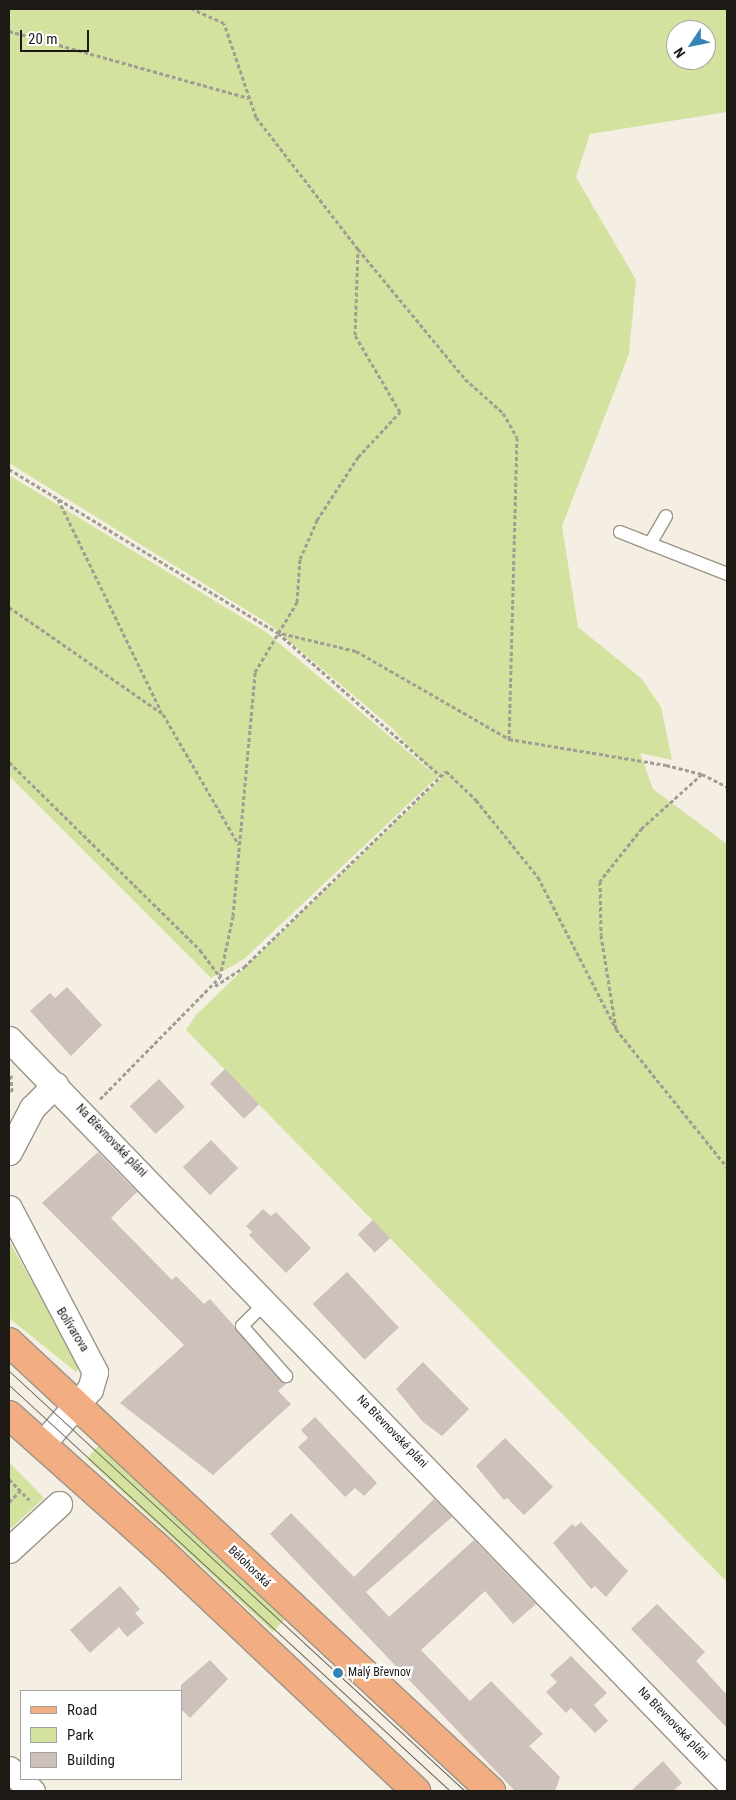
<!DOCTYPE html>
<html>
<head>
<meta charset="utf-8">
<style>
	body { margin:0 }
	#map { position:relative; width:736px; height:1800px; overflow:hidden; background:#f4efe2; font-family:"Roboto Condensed",sans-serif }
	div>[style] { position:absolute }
	.green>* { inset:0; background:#d3e39f }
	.building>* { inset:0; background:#cec0ba; transform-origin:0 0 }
	.path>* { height:3px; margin-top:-1.5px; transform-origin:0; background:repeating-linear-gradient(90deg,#a19d93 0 4px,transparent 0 6.5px) }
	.roads { filter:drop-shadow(1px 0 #9b9589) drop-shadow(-1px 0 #9b9589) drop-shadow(0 1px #9b9589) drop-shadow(0 -1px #9b9589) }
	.service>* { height:12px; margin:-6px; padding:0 6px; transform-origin:6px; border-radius:6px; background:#fff }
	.minor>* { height:25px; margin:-12.5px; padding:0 12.5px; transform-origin:12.5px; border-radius:12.5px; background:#fff }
	.primary>* { height:28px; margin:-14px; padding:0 14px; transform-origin:14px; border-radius:14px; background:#f2ad82 }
	.tram>* { height:1px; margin:-0.5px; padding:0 0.5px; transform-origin:0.5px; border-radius:0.5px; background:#635f58 }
	.dots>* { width:14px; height:14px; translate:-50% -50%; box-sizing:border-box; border:2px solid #fff; border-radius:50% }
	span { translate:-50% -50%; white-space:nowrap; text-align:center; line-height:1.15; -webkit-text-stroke:5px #fff; paint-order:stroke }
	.street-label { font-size:12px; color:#1d1a16 }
	.poi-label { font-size:12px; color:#1d1a16 }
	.left { translate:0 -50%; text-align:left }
	.frame { position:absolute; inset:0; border:10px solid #1d1a16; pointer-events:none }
	.legend { position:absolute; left:20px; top:1690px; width:162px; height:90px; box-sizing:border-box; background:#fff; border:1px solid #a5a3a2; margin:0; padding:6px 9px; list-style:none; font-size:15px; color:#1d1a16 }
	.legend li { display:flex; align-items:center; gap:10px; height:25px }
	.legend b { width:25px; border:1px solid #a5a3a2 }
	.north { position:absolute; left:666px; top:20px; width:50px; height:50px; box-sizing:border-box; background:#fff; border:1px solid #a5a3a2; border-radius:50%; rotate:236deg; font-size:14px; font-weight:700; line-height:20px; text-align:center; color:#1d1a16 }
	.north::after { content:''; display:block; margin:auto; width:18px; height:22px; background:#3485b6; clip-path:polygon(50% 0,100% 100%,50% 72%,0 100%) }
	.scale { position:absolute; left:20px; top:30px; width:69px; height:22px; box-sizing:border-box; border:2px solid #1d1a16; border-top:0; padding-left:6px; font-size:15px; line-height:18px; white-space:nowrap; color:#1d1a16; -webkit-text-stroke:4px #fff; paint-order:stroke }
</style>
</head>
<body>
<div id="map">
	<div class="green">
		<i style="clip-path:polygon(evenodd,9px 9px,727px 9px,727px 112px,590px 134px,576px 177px,636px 280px,629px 354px,562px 526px,578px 627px,642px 679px,661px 707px,672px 760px,640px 753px,653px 789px,727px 844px,727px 1582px,186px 1030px,196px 1015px,444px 776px,436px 778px,244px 959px,211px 978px,9px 776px,9px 475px,266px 632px,433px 773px,392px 728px,269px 624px,9px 463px,9px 9px,676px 30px,706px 30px,706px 60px,676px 60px,676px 30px)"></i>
		<i style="clip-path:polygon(9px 1241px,80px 1366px,76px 1372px,9px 1318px)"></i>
		<i style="clip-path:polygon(98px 1446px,124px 1463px,147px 1491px,285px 1619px,273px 1632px,87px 1459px)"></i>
		<i style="clip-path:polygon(9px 1462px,44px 1498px,9px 1530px)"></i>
	</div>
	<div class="building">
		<i style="clip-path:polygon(67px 987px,102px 1025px,71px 1056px,30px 1011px,50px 993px,55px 998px)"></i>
		<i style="left:225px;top:1069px;width:49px;height:21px;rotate:46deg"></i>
		<i style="left:159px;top:1079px;width:38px;height:40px;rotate:47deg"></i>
		<i style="left:211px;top:1140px;width:39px;height:39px;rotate:46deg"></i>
		<i style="clip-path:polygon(98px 1152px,137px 1192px,111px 1218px,172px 1280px,176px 1276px,204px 1304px,210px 1299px,286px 1384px,278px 1391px,291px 1404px,213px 1475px,120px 1403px,184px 1345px,42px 1203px)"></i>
		<i style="clip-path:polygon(263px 1209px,271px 1216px,276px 1212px,311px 1248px,286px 1273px,249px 1235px,252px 1232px,246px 1226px)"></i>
		<i style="left:373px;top:1220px;width:25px;height:21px;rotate:47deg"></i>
		<i style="left:347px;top:1272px;width:76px;height:47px;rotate:47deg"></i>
		<i style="clip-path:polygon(423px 1362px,469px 1409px,442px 1436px,423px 1422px,396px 1389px)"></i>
		<i style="clip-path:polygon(315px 1417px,377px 1483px,364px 1496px,355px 1488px,345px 1497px,298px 1447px,308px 1438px,301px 1430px)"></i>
		<i style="clip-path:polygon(505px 1438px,553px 1487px,524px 1515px,507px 1498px,504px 1500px,476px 1466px)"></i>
		<i style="clip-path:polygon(434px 1499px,452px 1517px,366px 1592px,389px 1617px,474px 1540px,536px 1604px,513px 1624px,485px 1591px,421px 1650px,470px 1701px,491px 1681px,543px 1734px,529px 1746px,560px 1777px,555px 1791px,515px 1791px,270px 1534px,291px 1513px,354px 1577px)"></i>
		<i style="clip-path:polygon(581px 1522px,628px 1571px,606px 1597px,595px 1586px,591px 1589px,553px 1543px,572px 1524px,575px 1527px)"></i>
		<i style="clip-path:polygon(120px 1586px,140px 1609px,135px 1613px,144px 1623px,127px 1637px,119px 1627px,90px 1653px,70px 1630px)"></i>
		<i style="clip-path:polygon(657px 1604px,705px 1652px,696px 1661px,727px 1695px,727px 1728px,631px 1629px)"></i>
		<i style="clip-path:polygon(571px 1656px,607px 1693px,594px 1705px,608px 1721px,595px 1733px,571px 1708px,566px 1713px,546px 1692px,557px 1682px,550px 1675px)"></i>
		<i style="clip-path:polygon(210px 1660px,228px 1679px,190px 1718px,181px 1709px,181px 1685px)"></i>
		<i style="clip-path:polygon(663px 1761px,682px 1783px,673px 1791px,631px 1791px)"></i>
	</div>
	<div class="path">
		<i style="left:9px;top:31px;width:249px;rotate:15.6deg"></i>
		<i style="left:358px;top:249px;width:168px;rotate:50.5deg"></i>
		<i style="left:465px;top:379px;width:51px;rotate:41.8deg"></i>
		<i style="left:503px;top:413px;width:28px;rotate:60deg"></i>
		<i style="left:517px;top:437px;width:302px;rotate:91.5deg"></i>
		<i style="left:9px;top:469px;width:313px;rotate:31.4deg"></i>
		<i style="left:276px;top:632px;width:82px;rotate:13.4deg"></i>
		<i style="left:356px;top:651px;width:177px;rotate:29.9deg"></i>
		<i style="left:509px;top:739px;width:159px;rotate:9.4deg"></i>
		<i style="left:666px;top:765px;width:37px;rotate:14deg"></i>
		<i style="left:702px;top:774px;width:28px;rotate:27deg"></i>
		<i style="left:58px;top:499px;width:236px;rotate:64.1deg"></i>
		<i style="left:9px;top:607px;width:188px;rotate:34.8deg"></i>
		<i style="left:163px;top:714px;width:151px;rotate:59.9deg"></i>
		<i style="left:278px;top:633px;width:217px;rotate:41.3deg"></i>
		<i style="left:9px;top:762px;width:268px;rotate:44.5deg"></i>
		<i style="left:200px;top:950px;width:34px;rotate:53deg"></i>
		<i style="left:702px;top:774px;width:81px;rotate:138deg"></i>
		<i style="left:642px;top:828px;width:68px;rotate:128.4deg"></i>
		<i style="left:600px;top:881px;width:54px;rotate:88.9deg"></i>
		<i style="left:601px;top:935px;width:95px;rotate:80.9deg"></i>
		<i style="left:616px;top:1029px;width:177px;rotate:51.2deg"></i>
		<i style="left:215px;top:986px;width:35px;rotate:-33deg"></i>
		<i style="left:244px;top:967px;width:281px;rotate:-44.1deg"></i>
		<i style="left:446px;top:771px;width:42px;rotate:44deg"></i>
		<i style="left:476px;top:800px;width:99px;rotate:51.2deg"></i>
		<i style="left:538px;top:877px;width:171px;rotate:62.8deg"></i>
		<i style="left:11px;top:1075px;width:19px;rotate:87deg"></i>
		<i style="left:100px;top:1099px;width:171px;rotate:-45.5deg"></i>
		<i style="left:220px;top:977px;width:62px;rotate:-78deg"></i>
		<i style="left:233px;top:916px;width:245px;rotate:-84.8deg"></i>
		<i style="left:255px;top:672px;width:82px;rotate:-59deg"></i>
		<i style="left:297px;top:602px;width:43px;rotate:-86deg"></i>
		<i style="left:300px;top:559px;width:43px;rotate:-66.4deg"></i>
		<i style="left:317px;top:520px;width:75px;rotate:-56.9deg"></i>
		<i style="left:358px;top:457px;width:62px;rotate:-47deg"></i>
		<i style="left:400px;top:412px;width:89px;rotate:-120.3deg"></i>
		<i style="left:355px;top:335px;width:86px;rotate:-88deg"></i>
		<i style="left:358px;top:249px;width:167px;rotate:-127.7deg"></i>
		<i style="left:256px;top:117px;width:99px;rotate:-108.8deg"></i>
		<i style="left:224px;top:23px;width:34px;rotate:-156deg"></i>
		<i style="left:9px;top:1479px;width:29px;rotate:46deg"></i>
		<i style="left:9px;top:1502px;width:16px;rotate:-45deg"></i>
	</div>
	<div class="roads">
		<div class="service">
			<i style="left:620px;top:532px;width:115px;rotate:21.4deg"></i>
			<i style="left:650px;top:544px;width:32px;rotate:-60deg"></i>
			<i style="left:266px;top:1302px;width:34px;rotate:135deg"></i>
			<i style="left:242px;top:1326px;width:67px;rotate:48.7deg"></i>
		</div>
		<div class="minor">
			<i style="left:9px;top:1039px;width:1033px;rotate:45.94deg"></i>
			<i style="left:9px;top:1152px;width:50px;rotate:-62.4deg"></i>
			<i style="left:32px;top:1108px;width:33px;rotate:-45deg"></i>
			<i style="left:9px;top:1208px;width:185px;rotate:62.3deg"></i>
			<i style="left:95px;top:1372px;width:18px;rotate:106deg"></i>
			<i style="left:90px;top:1389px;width:72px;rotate:131deg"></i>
			<i style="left:9px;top:1550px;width:68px;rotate:-42.6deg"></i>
			<i style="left:9px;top:1769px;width:32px;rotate:44deg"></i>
		</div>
		<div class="primary">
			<i style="left:9px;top:1342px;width:659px;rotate:42.97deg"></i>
			<i style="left:9px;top:1415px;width:195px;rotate:41.7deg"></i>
			<i style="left:155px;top:1545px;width:359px;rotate:43.3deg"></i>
		</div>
	</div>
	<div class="tram">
		<i style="left:9px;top:1371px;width:620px;rotate:42.65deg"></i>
		<i style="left:9px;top:1385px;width:599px;rotate:42.63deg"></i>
	</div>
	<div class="dots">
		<i style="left:338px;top:1673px;background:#3485b6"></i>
	</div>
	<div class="street-label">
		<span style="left:111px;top:1141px;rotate:46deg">Na Břevnovské pláni</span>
		<span style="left:72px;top:1330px;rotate:58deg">Bolívarova</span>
		<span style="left:392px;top:1432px;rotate:46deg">Na Břevnovské pláni</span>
		<span style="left:249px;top:1567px;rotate:44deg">Bělohorská</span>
		<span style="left:673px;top:1724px;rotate:46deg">Na Břevnovské pláni</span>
	</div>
	<div class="poi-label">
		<span class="left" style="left:348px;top:1673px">Malý Břevnov</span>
	</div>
	<div class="frame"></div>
	<ul class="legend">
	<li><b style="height:6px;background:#f2ad82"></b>Road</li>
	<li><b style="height:14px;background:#d3e39f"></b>Park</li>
	<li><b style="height:14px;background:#cec0ba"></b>Building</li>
	</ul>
	<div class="north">N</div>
	<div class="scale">20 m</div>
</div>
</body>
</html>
